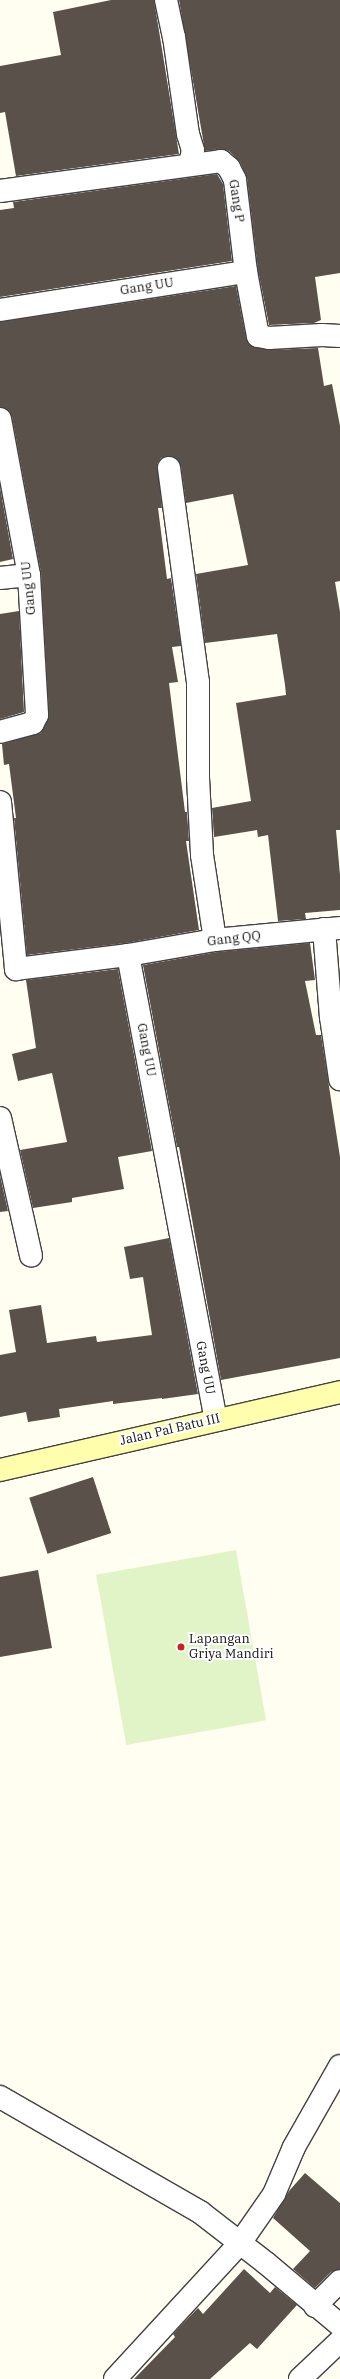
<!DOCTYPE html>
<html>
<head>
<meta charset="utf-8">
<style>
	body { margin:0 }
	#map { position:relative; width:340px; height:2379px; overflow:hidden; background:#fffef1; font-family:"IBM Plex Serif",serif }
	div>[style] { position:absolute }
	.pitch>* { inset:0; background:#e1f4c8; transform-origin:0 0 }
	.building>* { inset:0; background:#59514a; transform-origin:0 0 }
	.roads { filter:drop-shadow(1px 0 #424242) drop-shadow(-1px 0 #424242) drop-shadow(0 1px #424242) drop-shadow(0 -1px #424242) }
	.street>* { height:22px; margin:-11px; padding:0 11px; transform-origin:11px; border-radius:11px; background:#fff }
	.secondary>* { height:22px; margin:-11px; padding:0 11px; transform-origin:11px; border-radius:11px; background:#fffeac }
	.dots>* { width:11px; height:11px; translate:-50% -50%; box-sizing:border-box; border:2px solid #fff; border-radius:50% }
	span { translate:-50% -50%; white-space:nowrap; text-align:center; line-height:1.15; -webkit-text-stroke:4px #fff; paint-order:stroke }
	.street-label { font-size:13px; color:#0f0f0f }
	.poi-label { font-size:13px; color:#0f0f0f }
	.left { translate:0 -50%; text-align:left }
</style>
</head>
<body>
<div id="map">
	<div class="pitch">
		<i style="left:236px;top:1550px;width:173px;height:142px;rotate:80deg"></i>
	</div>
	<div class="building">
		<i style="clip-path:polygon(111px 0,154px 0,179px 154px,16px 176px,5px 112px,0 113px,0 66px,61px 55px,53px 12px)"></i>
		<i style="clip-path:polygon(179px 0,340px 0,340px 273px,315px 277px,321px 320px,314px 323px,269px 325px,258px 270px,247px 178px,240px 162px,229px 151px,220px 149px,205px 151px)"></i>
		<i style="clip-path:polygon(217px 174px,223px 184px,232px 261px,0 297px,0 210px,14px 208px,13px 202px)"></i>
		<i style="clip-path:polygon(236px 286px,246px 338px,250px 345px,270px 350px,318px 348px,324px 386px,332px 384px,340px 426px,340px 581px,335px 582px,340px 612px,340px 830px,336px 830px,340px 875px,340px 910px,305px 913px,306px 919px,278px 921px,268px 835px,258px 837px,257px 830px,214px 837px,212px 808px,251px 801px,236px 703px,286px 695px,285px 685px,277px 634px,205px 643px,196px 574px,248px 565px,233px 494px,186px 503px,181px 466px,174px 457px,167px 456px,161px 458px,157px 464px,162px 508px,158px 508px,167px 579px,171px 578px,181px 646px,172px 647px,178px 682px,169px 683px,185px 812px,187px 812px,189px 841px,186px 841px,199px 930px,126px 943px,27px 955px,14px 818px,16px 818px,9px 764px,4px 765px,2px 744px,41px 733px,49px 714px,41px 573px,12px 417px,9px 411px,0 407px,0 322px)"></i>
		<i style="clip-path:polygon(0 487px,13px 559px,0 562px)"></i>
		<i style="clip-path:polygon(19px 611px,24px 712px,0 719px,0 614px)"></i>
		<i style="clip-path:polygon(310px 943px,315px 980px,305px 981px,316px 1035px,321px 1035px,340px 1157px,340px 1358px,221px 1380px,179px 1147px,177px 1147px,143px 965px,217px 952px)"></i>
		<i style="clip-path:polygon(118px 969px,152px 1151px,118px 1157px,124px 1189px,72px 1198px,72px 1202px,33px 1208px,20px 1150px,67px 1142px,52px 1073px,18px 1081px,12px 1054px,36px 1048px,26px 980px)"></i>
		<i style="clip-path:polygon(0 1175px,8px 1211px,0 1212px)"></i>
		<i style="clip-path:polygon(169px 1238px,198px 1394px,162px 1399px,162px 1398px,113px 1404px,113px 1401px,59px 1409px,60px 1417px,28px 1422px,26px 1412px,0 1417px,0 1355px,16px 1352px,9px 1310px,41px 1305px,47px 1343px,96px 1336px,97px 1342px,152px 1335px,143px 1277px,130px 1279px,124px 1247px)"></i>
		<i style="left:93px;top:1477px;width:59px;height:67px;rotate:72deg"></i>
		<i style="clip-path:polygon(38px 1570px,52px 1648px,0 1657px,0 1577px)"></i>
		<i style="clip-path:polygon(305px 2173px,340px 2203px,340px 2269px,331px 2272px,315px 2288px,293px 2269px,310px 2251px,273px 2218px,289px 2191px)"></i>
		<i style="clip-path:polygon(244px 2269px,270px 2293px,275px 2287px,297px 2305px,257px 2349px,250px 2343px,210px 2379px,134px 2379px,175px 2337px,173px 2334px,192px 2314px,198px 2308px,203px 2314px)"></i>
	</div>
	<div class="roads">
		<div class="street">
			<i style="left:166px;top:0;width:38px;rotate:78deg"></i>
			<i style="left:174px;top:37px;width:98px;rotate:81.8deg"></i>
			<i style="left:188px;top:134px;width:17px;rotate:73deg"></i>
			<i style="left:193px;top:150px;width:14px;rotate:102deg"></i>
			<i style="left:0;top:191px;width:223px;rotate:-7.7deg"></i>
			<i style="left:221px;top:161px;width:11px;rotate:41deg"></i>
			<i style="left:229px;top:168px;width:13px;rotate:63deg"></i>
			<i style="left:235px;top:180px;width:93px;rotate:83.2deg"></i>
			<i style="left:246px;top:272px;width:65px;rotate:79.4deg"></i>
			<i style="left:258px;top:336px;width:11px;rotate:10deg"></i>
			<i style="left:269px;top:338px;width:53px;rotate:-3.2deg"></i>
			<i style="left:322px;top:335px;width:18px;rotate:3deg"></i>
			<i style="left:0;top:310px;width:249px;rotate:-8.8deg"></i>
			<i style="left:0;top:419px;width:159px;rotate:79.5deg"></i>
			<i style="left:29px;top:575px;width:140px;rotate:86.7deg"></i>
			<i style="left:37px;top:715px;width:9px;rotate:117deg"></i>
			<i style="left:33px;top:723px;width:34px;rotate:165deg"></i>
			<i style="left:169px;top:468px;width:216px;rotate:82.3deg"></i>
			<i style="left:198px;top:682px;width:96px;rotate:90deg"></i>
			<i style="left:198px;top:778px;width:77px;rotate:87deg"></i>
			<i style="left:202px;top:855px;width:86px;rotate:81.3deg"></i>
			<i style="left:0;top:578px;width:29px;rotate:-6deg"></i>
			<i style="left:0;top:802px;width:168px;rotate:84.5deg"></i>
			<i style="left:16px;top:969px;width:113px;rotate:-7.1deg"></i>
			<i style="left:128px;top:955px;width:473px;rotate:79.3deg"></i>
			<i style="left:324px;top:929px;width:88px;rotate:85.5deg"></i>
			<i style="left:331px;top:1017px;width:63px;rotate:81.7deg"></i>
			<i style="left:128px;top:955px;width:88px;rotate:-9.8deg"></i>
			<i style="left:215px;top:940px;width:126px;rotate:-5.5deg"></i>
			<i style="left:0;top:1118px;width:141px;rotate:77.3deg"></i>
			<i style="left:0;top:2097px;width:231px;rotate:29.9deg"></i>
			<i style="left:200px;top:2212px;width:83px;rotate:37.7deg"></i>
			<i style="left:266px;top:2263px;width:97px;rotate:40deg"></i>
			<i style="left:315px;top:2306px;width:35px;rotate:-45deg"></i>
			<i style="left:115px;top:2379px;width:185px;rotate:-47.4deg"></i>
			<i style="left:240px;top:2243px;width:60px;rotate:-55.2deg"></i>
			<i style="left:274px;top:2194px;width:51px;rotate:-66.9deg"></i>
			<i style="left:294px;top:2147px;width:93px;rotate:-60.4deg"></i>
			<i style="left:300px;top:2379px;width:55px;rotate:-43.5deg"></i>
		</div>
		<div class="secondary">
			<i style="left:0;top:1470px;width:349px;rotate:-12.9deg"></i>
		</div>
	</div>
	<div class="dots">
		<i style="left:181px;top:1647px;background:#ce2118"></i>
	</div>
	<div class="street-label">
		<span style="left:236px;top:201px;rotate:81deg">Gang P</span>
		<span style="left:147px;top:287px;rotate:-9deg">Gang UU</span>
		<span style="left:29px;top:588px;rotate:-96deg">Gang UU</span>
		<span style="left:234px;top:939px;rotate:-7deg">Gang QQ</span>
		<span style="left:146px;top:1050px;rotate:79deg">Gang UU</span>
		<span style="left:205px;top:1368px;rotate:79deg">Gang UU</span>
		<span style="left:170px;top:1430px;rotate:-13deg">Jalan Pal Batu III</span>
	</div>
	<div class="poi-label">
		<span class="left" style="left:189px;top:1647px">Lapangan<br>Griya Mandiri</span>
	</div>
</div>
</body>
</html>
